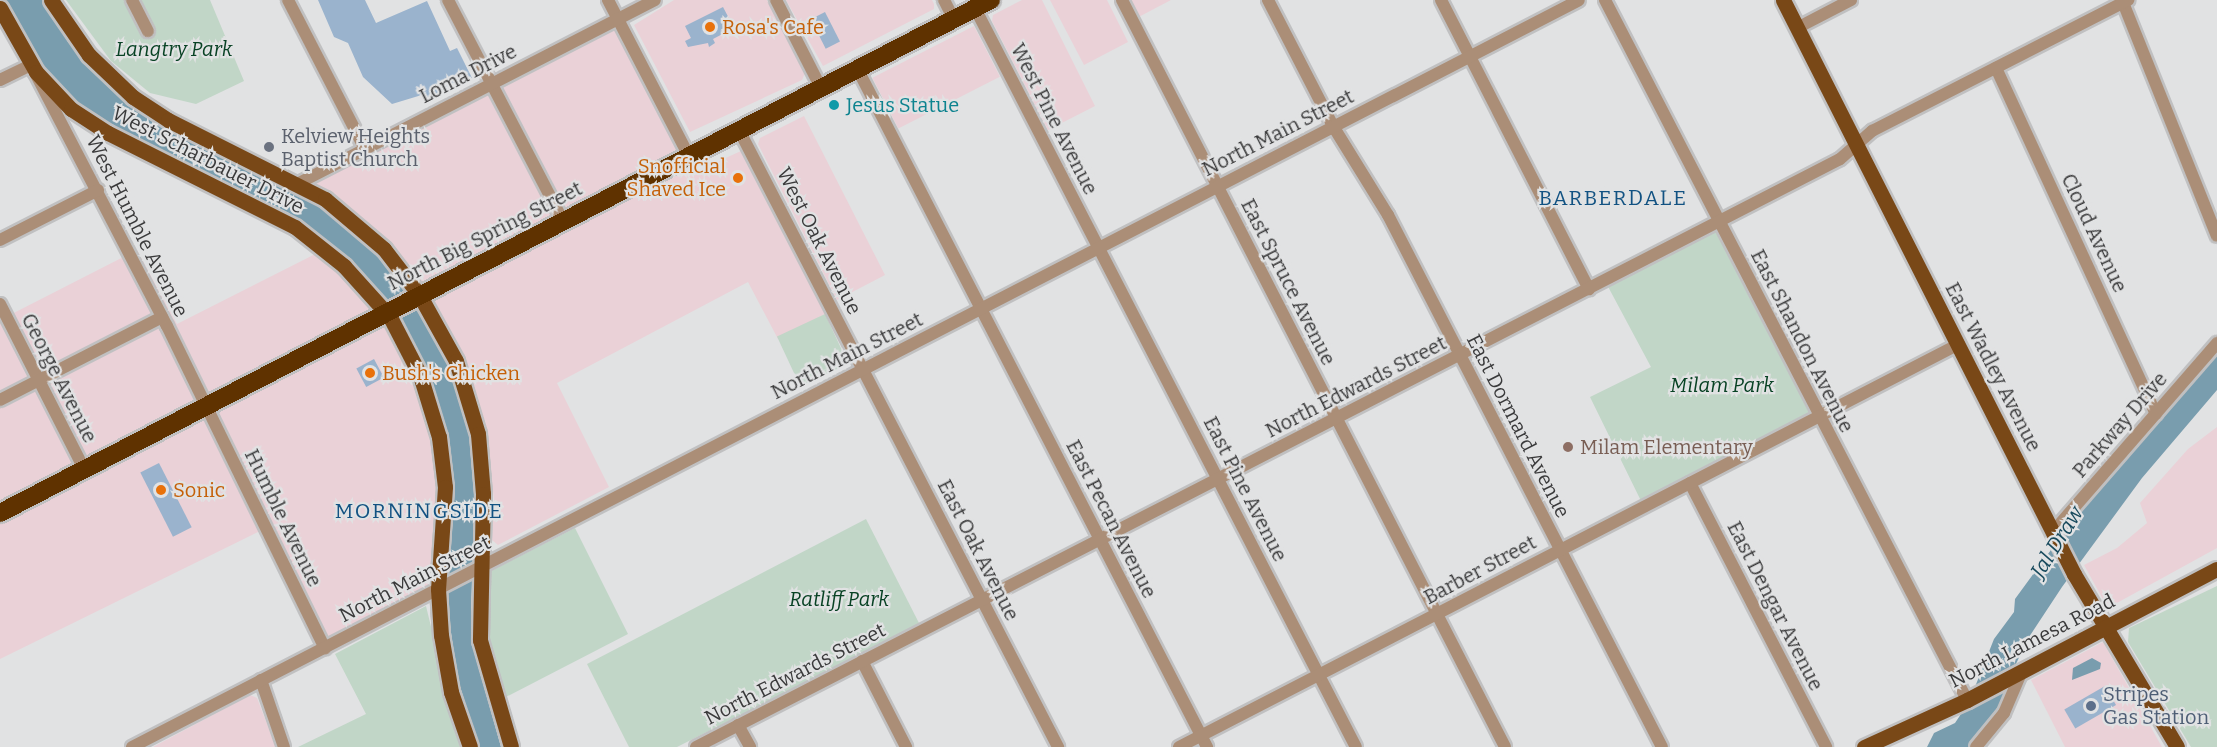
<!DOCTYPE html>
<html>
<head>
<meta charset="utf-8">
<style>
	body { margin:0 }
	#map { position:relative; width:2217px; height:747px; overflow:hidden; background:#e1e2e3; font-family:Bitter,serif }
	div>[style] { position:absolute }
	.commercial>* { inset:0; background:#ead1d7; transform-origin:0 0 }
	.green>* { inset:0; background:#c1d6c7; transform-origin:0 0 }
	.water>* { inset:0; background:#799dae }
	.building>* { inset:0; background:#9ab3cd; transform-origin:0 0 }
	.roads { filter:drop-shadow(2px 0 #c0c0c1) drop-shadow(-2px 0 #c0c0c1) drop-shadow(0 2px #c0c0c1) drop-shadow(0 -2px #c0c0c1) }
	.minor>* { height:12px; margin:-6px; padding:0 6px; transform-origin:6px; border-radius:6px; background:#ab8e77 }
	.major>* { height:15px; margin:-7.5px; padding:0 7.5px; transform-origin:7.5px; border-radius:7.5px; background:#794817 }
	.highway>* { height:18px; margin:-9px; padding:0 9px; transform-origin:9px; border-radius:9px; background:#5f3200 }
	.dots>* { width:16px; height:16px; translate:-50% -50%; box-sizing:border-box; border:3px solid #e1e2e3; border-radius:50% }
	span { translate:-50% -50%; white-space:nowrap; text-align:center; line-height:1.15; -webkit-text-stroke:4.5px #e1e2e3; paint-order:stroke }
	.food-label { font-size:20px; color:#c56008 }
	.left { translate:0 -50%; text-align:left }
	.right { translate:-100% -50%; text-align:right }
	.park-label { font-size:20px; color:#084224; font-style:italic }
	.street-label { font-size:20px; color:#3a3a3b }
	.culture-label { font-size:20px; color:#0d838f }
	.worship-label { font-size:20px; color:#5b616d }
	.education-label { font-size:20px; color:#785e54 }
	.service-label { font-size:20px; color:#4e5e75 }
	.neighbourhood-label { font-size:21px; color:#125282; letter-spacing:1.5px }
	.water-label { font-size:21px; color:#184a5d; font-style:italic }
</style>
</head>
<body>
<div id="map">
	<div class="commercial">
		<i style="clip-path:polygon(674px 0,767px 0,805px 73px,802px 80px,690px 132px,634px 25px)"></i>
		<i style="clip-path:polygon(786px 0,932px 0,934px 4px,934px 9px,823px 66px)"></i>
		<i style="clip-path:polygon(1022px 0,1042px 0,1095px 106px,1048px 130px,992px 21px,993px 15px)"></i>
		<i style="clip-path:polygon(1050px 0,1107px 0,1128px 42px,1084px 65px)"></i>
		<i style="clip-path:polygon(1120px 0,1171px 0,1131px 21px)"></i>
		<i style="clip-path:polygon(618px 19px,651px 82px,688px 175px,741px 151px,825px 314px,778px 339px,748px 282px,557px 383px,609px 487px,498px 545px,492px 540px,494px 500px,485px 419px,460px 449px,457px 578px,330px 645px,268px 527px,0 659px,0 320px,137px 250px,177px 324px,343px 240px,280px 194px)"></i>
		<i style="left:974px;top:26px;width:57px;height:114px;rotate:63deg"></i>
		<i style="clip-path:polygon(804px 116px,885px 275px,837px 300px,758px 144px,760px 138px)"></i>
		<i style="clip-path:polygon(2217px 427px,2217px 548px,2115px 604px,2105px 603px,2084px 565px,2117px 548px,2147px 523px,2140px 503px,2188px 449px)"></i>
		<i style="clip-path:polygon(2103px 642px,2162px 747px,2065px 747px,2031px 680px)"></i>
		<i style="clip-path:polygon(250px 695px,257px 698px,276px 747px,153px 747px)"></i>
	</div>
	<div class="green">
		<i style="clip-path:polygon(66px 0,210px 0,244px 81px,196px 104px,150px 93px,111px 61px)"></i>
		<i style="clip-path:polygon(1719px 222px,1819px 416px,1644px 507px,1590px 397px,1651px 367px,1605px 281px)"></i>
		<i style="left:825px;top:314px;width:55px;height:53px;rotate:65deg"></i>
		<i style="clip-path:polygon(866px 519px,920px 625px,677px 747px,629px 747px,587px 664px)"></i>
		<i style="clip-path:polygon(575px 528px,628px 634px,502px 699px,489px 653px,485px 574px)"></i>
		<i style="clip-path:polygon(2217px 586px,2217px 747px,2191px 747px,2128px 642px,2129px 628px)"></i>
		<i style="clip-path:polygon(426px 606px,460px 747px,298px 747px,366px 714px,335px 654px)"></i>
	</div>
	<div class="water">
		<i style="clip-path:polygon(5px 0,43px 0,68px 42px,102px 77px,295px 186px,342px 219px,385px 259px,422px 309px,447px 357px,470px 431px,476px 466px,471px 608px,475px 655px,501px 747px,479px 747px,457px 677px,448px 610px,449px 459px,433px 390px,403px 322px,347px 259px,289px 213px,95px 117px,69px 98px,43px 70px)"></i>
		<i style="clip-path:polygon(2217px 351px,2217px 390px,2142px 478px,2062px 587px,2027px 640px,2005px 688px,2002px 704px,1970px 747px,1927px 747px,1934px 733px,1955px 723px,1969px 702px,1994px 639px,2014px 612px,2015px 599px,2070px 524px)"></i>
		<i style="clip-path:polygon(2092px 658px,2101px 663px,2100px 669px,2072px 680px,2073px 668px)"></i>
	</div>
	<div class="building">
		<i style="clip-path:polygon(318px 0,365px 0,376px 23px,427px 1px,450px 51px,457px 48px,472px 78px,427px 98px,425px 94px,392px 104px,363px 77px,348px 43px,334px 37px)"></i>
		<i style="clip-path:polygon(723px 7px,734px 28px,713px 39px,715px 43px,709px 47px,708px 43px,688px 47px,685px 41px,691px 38px,685px 26px)"></i>
		<i style="left:825px;top:12px;width:33px;height:16px;rotate:63deg"></i>
		<i style="left:374px;top:359px;width:21px;height:20px;rotate:62deg"></i>
		<i style="left:159px;top:463px;width:72px;height:21px;rotate:63deg"></i>
		<i style="left:2105px;top:686px;width:22px;height:47px;rotate:60deg"></i>
	</div>
	<div class="roads">
		<div class="minor">
			<i style="left:132px;top:0;width:35px;rotate:63deg"></i>
			<i style="left:288px;top:0;width:168px;rotate:62.7deg"></i>
			<i style="left:448px;top:0;width:249px;rotate:62.5deg"></i>
			<i style="left:608px;top:0;width:176px;rotate:62.6deg"></i>
			<i style="left:776px;top:0;width:99px;rotate:62.9deg"></i>
			<i style="left:944px;top:0;width:22px;rotate:63deg"></i>
			<i style="left:1122px;top:0;width:839px;rotate:62.85deg"></i>
			<i style="left:1268px;top:0;width:142px;rotate:62.7deg"></i>
			<i style="left:1333px;top:126px;width:105px;rotate:58.3deg"></i>
			<i style="left:1388px;top:215px;width:598px;rotate:62.75deg"></i>
			<i style="left:1441px;top:0;width:325px;rotate:62.9deg"></i>
			<i style="left:1605px;top:0;width:788px;rotate:62.65deg"></i>
			<i style="left:2122px;top:0;width:254px;rotate:68.1deg"></i>
			<i style="left:975px;top:8px;width:831px;rotate:62.73deg"></i>
			<i style="left:1797px;top:28px;width:61px;rotate:-27.4deg"></i>
			<i style="left:1996px;top:68px;width:381px;rotate:65.2deg"></i>
			<i style="left:858px;top:70px;width:762px;rotate:62.73deg"></i>
			<i style="left:0;top:80px;width:34px;rotate:-26deg"></i>
			<i style="left:31px;top:65px;width:294px;rotate:62.5deg"></i>
			<i style="left:167px;top:326px;width:359px;rotate:63.9deg"></i>
			<i style="left:739px;top:130px;width:695px;rotate:62.66deg"></i>
			<i style="left:299px;top:183px;width:400px;rotate:-27.2deg"></i>
			<i style="left:0;top:240px;width:110px;rotate:-27deg"></i>
			<i style="left:0;top:304px;width:185px;rotate:63deg"></i>
			<i style="left:0;top:400px;width:182px;rotate:-27.1deg"></i>
			<i style="left:1690px;top:483px;width:297px;rotate:62.7deg"></i>
			<i style="left:2052px;top:533px;width:252px;rotate:-49deg"></i>
			<i style="left:862px;top:661px;width:97px;rotate:62.9deg"></i>
			<i style="left:261px;top:680px;width:71px;rotate:71.1deg"></i>
			<i style="left:738px;top:725px;width:25px;rotate:61deg"></i>
			<i style="left:132px;top:747px;width:1628px;rotate:-27.3deg"></i>
			<i style="left:696px;top:747px;width:1286px;rotate:-27.2deg"></i>
			<i style="left:1840px;top:159px;width:43px;rotate:-41.2deg"></i>
			<i style="left:1872px;top:131px;width:288px;rotate:-27.1deg"></i>
			<i style="left:1179px;top:747px;width:878px;rotate:-27.32deg"></i>
			<i style="left:1976px;top:747px;width:44px;rotate:-50.5deg"></i>
			<i style="left:2004px;top:713px;width:46px;rotate:-66.8deg"></i>
		</div>
		<div class="major">
			<i style="left:51px;top:0;width:67px;rotate:55.4deg"></i>
			<i style="left:89px;top:55px;width:61px;rotate:43.7deg"></i>
			<i style="left:133px;top:97px;width:42px;rotate:33.3deg"></i>
			<i style="left:168px;top:120px;width:176px;rotate:26.7deg"></i>
			<i style="left:325px;top:199px;width:77px;rotate:40.3deg"></i>
			<i style="left:384px;top:249px;width:59px;rotate:52.5deg"></i>
			<i style="left:420px;top:296px;width:74px;rotate:61deg"></i>
			<i style="left:456px;top:361px;width:76px;rotate:73.2deg"></i>
			<i style="left:478px;top:434px;width:60px;rotate:85.2deg"></i>
			<i style="left:483px;top:494px;width:146px;rotate:91.2deg"></i>
			<i style="left:480px;top:640px;width:111px;rotate:73.8deg"></i>
			<i style="left:1783px;top:0;width:644px;rotate:63.12deg"></i>
			<i style="left:2074px;top:574px;width:201px;rotate:59.2deg"></i>
			<i style="left:0;top:8px;width:73px;rotate:60.6deg"></i>
			<i style="left:36px;top:72px;width:51px;rotate:46.6deg"></i>
			<i style="left:71px;top:109px;width:44px;rotate:33deg"></i>
			<i style="left:108px;top:133px;width:209px;rotate:26.7deg"></i>
			<i style="left:295px;top:227px;width:63px;rotate:38.5deg"></i>
			<i style="left:344px;top:266px;width:69px;rotate:48deg"></i>
			<i style="left:390px;top:317px;width:65px;rotate:62.7deg"></i>
			<i style="left:420px;top:375px;width:65px;rotate:73deg"></i>
			<i style="left:439px;top:437px;width:50px;rotate:83.2deg"></i>
			<i style="left:445px;top:487px;width:102px;rotate:93.9deg"></i>
			<i style="left:438px;top:589px;width:46px;rotate:86.3deg"></i>
			<i style="left:441px;top:635px;width:58px;rotate:80deg"></i>
			<i style="left:451px;top:692px;width:58px;rotate:70.9deg"></i>
			<i style="left:1864px;top:747px;width:113px;rotate:-24.5deg"></i>
			<i style="left:1967px;top:700px;width:282px;rotate:-27.7deg"></i>
		</div>
		<div class="highway">
			<i style="left:0;top:513px;width:1116px;rotate:-27.37deg"></i>
		</div>
	</div>
	<div class="dots">
		<i style="left:710px;top:27px;background:#e8710a"></i>
		<i style="left:834px;top:105px;background:#0f9aa8"></i>
		<i style="left:269px;top:147px;background:#6b7280"></i>
		<i style="left:738px;top:178px;background:#e8710a"></i>
		<i style="left:370px;top:373px;background:#e8710a"></i>
		<i style="left:1568px;top:447px;background:#8d6e63"></i>
		<i style="left:161px;top:490px;background:#e8710a"></i>
		<i style="left:2091px;top:706px;background:#5c6f8a"></i>
	</div>
	<div class="food-label">
		<span class="left" style="left:722px;top:27px">Rosa's Cafe</span>
		<span class="right" style="left:726px;top:178px">Snofficial<br>Shaved Ice</span>
		<span class="left" style="left:382px;top:373px">Bush's Chicken</span>
		<span class="left" style="left:173px;top:490px">Sonic</span>
	</div>
	<div class="park-label">
		<span style="left:174px;top:49px">Langtry Park</span>
		<span style="left:1722px;top:385px">Milam Park</span>
		<span style="left:839px;top:599px">Ratliff Park</span>
	</div>
	<div class="street-label">
		<span style="left:468px;top:74px;rotate:-27deg">Loma Drive</span>
		<span style="left:1054px;top:119px;rotate:63deg">West Pine Avenue</span>
		<span style="left:1278px;top:133px;rotate:-27deg">North Main Street</span>
		<span style="left:208px;top:160px;rotate:27deg">West Scharbauer Drive</span>
		<span style="left:137px;top:226px;rotate:63deg">West Humble Avenue</span>
		<span style="left:2094px;top:233px;rotate:65deg">Cloud Avenue</span>
		<span style="left:485px;top:236px;rotate:-27deg">North Big Spring Street</span>
		<span style="left:819px;top:241px;rotate:63deg">West Oak Avenue</span>
		<span style="left:1288px;top:282px;rotate:63deg">East Spruce Avenue</span>
		<span style="left:1802px;top:341px;rotate:63deg">East Shandon Avenue</span>
		<span style="left:847px;top:356px;rotate:-27deg">North Main Street</span>
		<span style="left:1993px;top:367px;rotate:63deg">East Wadley Avenue</span>
		<span style="left:59px;top:378px;rotate:63deg">George Avenue</span>
		<span style="left:1356px;top:387px;rotate:-27deg">North Edwards Street</span>
		<span style="left:2120px;top:425px;rotate:-49deg">Parkway Drive</span>
		<span style="left:1518px;top:426px;rotate:63deg">East Dormard Avenue</span>
		<span style="left:1245px;top:489px;rotate:63deg">East Pine Avenue</span>
		<span style="left:283px;top:518px;rotate:64deg">Humble Avenue</span>
		<span style="left:1111px;top:519px;rotate:63deg">East Pecan Avenue</span>
		<span style="left:978px;top:550px;rotate:63deg">East Oak Avenue</span>
		<span style="left:1480px;top:570px;rotate:-28deg">Barber Street</span>
		<span style="left:415px;top:579px;rotate:-27deg">North Main Street</span>
		<span style="left:1775px;top:606px;rotate:63deg">East Dengar Avenue</span>
		<span style="left:2032px;top:641px;rotate:-27deg">North Lamesa Road</span>
		<span style="left:795px;top:674px;rotate:-27deg">North Edwards Street</span>
	</div>
	<div class="culture-label">
		<span class="left" style="left:846px;top:105px">Jesus Statue</span>
	</div>
	<div class="worship-label">
		<span class="left" style="left:281px;top:148px">Kelview Heights<br>Baptist Church</span>
	</div>
	<div class="education-label">
		<span class="left" style="left:1580px;top:447px">Milam Elementary</span>
	</div>
	<div class="service-label">
		<span class="left" style="left:2103px;top:706px">Stripes<br>Gas Station</span>
	</div>
	<div class="neighbourhood-label">
		<span style="left:1613px;top:198px">BARBERDALE</span>
		<span style="left:419px;top:511px">MORNINGSIDE</span>
	</div>
	<div class="water-label">
		<span style="left:2057px;top:542px;rotate:-58deg">Jal Draw</span>
	</div>
</div>
</body>
</html>
